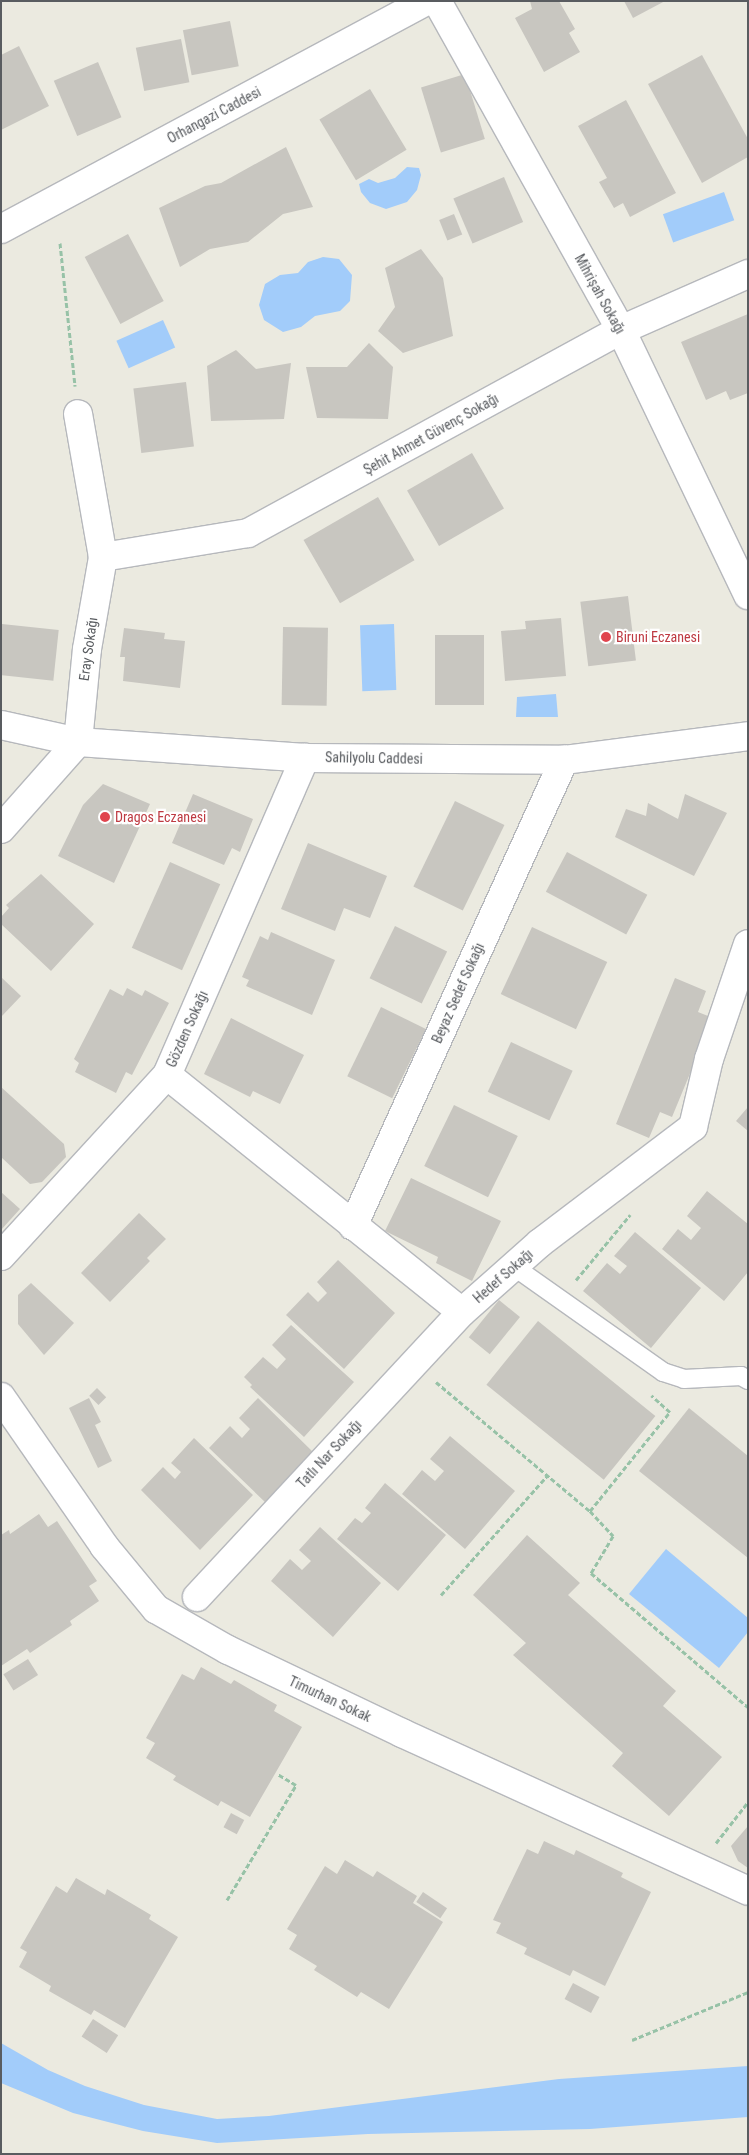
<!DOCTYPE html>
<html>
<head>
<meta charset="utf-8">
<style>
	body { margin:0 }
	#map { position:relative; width:749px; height:2155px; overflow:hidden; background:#ebeae0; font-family:"Roboto Condensed",sans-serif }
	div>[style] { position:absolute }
	.water>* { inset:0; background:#a2ccfa; transform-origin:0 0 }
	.building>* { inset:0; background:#c8c6c0; transform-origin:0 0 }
	.path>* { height:3px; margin-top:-1.5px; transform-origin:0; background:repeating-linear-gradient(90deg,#97c2a7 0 5px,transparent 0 7.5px) }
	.roads { filter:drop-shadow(1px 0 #b6b8bc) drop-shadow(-1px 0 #b6b8bc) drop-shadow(0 1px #b6b8bc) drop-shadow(0 -1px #b6b8bc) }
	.lane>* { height:18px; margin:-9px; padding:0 9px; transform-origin:9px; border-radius:9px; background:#fff }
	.street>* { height:28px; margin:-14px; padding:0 14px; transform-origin:14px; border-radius:14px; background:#fff }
	.secondary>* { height:28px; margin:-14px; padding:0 14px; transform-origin:14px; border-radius:14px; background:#fff }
	.dots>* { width:14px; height:14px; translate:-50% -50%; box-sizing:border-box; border:2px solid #fff; border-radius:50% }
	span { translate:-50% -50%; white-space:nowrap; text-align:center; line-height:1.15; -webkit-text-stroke:4.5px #fff; paint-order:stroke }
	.street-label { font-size:14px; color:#595c60 }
	.health-label { font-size:14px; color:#be3a42 }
	.left { translate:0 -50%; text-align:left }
	.frame { position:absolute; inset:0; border:2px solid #595c60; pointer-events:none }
</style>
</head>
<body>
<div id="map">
	<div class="water">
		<i style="clip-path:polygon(407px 167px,419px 168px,421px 175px,417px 190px,407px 202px,386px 209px,370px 203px,361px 192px,359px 184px,369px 179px,378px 183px,395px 178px)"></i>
		<i style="left:724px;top:192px;width:30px;height:65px;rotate:70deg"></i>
		<i style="clip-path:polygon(323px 257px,339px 259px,352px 275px,350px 301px,340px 311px,315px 316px,301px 327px,283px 332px,264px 320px,259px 305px,265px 284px,280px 275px,298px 273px,308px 262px)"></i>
		<i style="left:163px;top:320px;width:30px;height:51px;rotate:66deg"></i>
		<i style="left:394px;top:624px;width:66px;height:34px;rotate:88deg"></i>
		<i style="clip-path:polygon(556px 694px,558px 717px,516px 717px,517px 697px)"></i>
		<i style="clip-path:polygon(666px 1549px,748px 1618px,748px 1632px,719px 1668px,629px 1594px)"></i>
		<i style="clip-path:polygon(1px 2043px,48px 2070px,85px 2086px,144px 2105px,217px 2119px,269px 2116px,559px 2079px,748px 2066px,748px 2117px,590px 2129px,368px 2134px,217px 2143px,143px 2131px,73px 2113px,1px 2083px)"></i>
	</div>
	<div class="building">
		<i style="clip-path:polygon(530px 1px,559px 1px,575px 29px,569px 33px,580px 52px,544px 72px,515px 18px,532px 9px)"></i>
		<i style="clip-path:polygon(624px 1px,665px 1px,633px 18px)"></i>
		<i style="left:230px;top:21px;width:46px;height:48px;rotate:79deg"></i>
		<i style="left:181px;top:39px;width:44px;height:46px;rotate:79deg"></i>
		<i style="clip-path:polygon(19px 46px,49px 106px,1px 130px,1px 55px)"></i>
		<i style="clip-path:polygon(702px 55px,748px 139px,748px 157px,702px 183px,648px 84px)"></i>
		<i style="left:98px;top:62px;width:60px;height:48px;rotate:67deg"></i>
		<i style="left:465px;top:74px;width:68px;height:46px;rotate:73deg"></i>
		<i style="left:370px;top:89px;width:71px;height:59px;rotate:59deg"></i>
		<i style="clip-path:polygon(626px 100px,676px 193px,630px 217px,623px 203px,614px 208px,599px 182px,607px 178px,578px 126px)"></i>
		<i style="clip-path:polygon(286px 147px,313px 207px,283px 214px,248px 242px,210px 249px,180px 267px,159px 208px,205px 186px,221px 183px)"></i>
		<i style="left:504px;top:177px;width:49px;height:55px;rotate:67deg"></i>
		<i style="left:454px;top:214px;width:22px;height:16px;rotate:68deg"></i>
		<i style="left:128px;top:234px;width:76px;height:49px;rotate:62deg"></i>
		<i style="clip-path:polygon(421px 249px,443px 278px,453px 336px,403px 353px,378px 331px,395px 307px,385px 268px)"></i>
		<i style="clip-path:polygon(748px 314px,748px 393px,730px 400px,726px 391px,706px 400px,681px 342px)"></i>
		<i style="clip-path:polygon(369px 343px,393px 367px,388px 419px,317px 418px,306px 367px,347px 367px)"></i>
		<i style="clip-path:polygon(236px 350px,256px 369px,291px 363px,284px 419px,211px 421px,207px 366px)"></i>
		<i style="left:186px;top:382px;width:65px;height:53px;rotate:83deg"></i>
		<i style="left:472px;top:453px;width:64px;height:75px;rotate:60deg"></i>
		<i style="left:378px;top:497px;width:73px;height:86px;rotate:60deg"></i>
		<i style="left:628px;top:596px;width:65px;height:48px;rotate:83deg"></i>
		<i style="clip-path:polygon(561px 618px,566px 676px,505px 681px,501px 631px,526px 629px,525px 621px)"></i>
		<i style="left:2px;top:624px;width:57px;height:51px;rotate:6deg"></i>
		<i style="left:283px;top:627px;width:45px;height:78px;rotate:1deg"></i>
		<i style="clip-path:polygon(124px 628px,165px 633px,164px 639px,185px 641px,180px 688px,123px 681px,125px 657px,120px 657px)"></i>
		<i style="left:435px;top:635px;width:49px;height:70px"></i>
		<i style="clip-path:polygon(103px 784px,150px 804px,114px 883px,58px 856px,83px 805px)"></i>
		<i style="clip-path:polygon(193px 794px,253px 819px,240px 852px,232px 848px,224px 865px,172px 843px)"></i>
		<i style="clip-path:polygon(685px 794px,727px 813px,694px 876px,615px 837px,626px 809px,646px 816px,648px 803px,678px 819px)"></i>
		<i style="left:455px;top:801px;width:55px;height:95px;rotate:26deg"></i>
		<i style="clip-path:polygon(308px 843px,387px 876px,370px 918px,344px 908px,335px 931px,281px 909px)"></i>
		<i style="left:567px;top:852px;width:91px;height:45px;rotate:28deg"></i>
		<i style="left:170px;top:862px;width:55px;height:94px;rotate:24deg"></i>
		<i style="clip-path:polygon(41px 874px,94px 924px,51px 971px,1px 924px,1px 917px,9px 908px,6px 905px)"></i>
		<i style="left:395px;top:926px;width:58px;height:58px;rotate:26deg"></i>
		<i style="left:532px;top:927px;width:83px;height:74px;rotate:25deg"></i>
		<i style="clip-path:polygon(271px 932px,335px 960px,312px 1015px,246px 986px,249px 980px,242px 977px,260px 936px,268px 940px)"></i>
		<i style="clip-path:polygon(1px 977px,21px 996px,1px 1017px)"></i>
		<i style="clip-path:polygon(675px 978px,706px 991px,698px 1012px,713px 1018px,672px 1117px,660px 1112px,649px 1138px,616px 1124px)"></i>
		<i style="clip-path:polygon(127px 988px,142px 996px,145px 990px,169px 1003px,132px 1075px,126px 1072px,116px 1093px,75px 1072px,79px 1063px,74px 1059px,110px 989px,123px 996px)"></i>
		<i style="left:381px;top:1007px;width:50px;height:77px;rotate:26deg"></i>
		<i style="clip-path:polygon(231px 1018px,304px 1055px,280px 1104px,253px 1091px,250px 1097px,204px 1074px)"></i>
		<i style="left:511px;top:1042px;width:68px;height:55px;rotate:25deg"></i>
		<i style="clip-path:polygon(1px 1087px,64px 1144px,66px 1157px,42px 1182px,30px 1184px,1px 1157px)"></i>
		<i style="left:454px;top:1105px;width:71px;height:68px;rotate:26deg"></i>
		<i style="clip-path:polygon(748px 1107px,748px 1131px,736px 1121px)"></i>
		<i style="clip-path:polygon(411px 1178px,501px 1221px,472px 1281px,436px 1263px,438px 1257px,385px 1231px)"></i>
		<i style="clip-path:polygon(707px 1191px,748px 1224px,748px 1272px,724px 1301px,662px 1249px,678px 1229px,691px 1240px,701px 1228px,687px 1216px)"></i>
		<i style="clip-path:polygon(1px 1192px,20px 1209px,1px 1230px)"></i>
		<i style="clip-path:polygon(139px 1213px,166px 1239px,147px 1258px,150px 1261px,110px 1302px,81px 1273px)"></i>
		<i style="clip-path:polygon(635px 1232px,701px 1288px,651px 1348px,583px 1291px,607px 1263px,620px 1274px,627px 1266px,614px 1256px)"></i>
		<i style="clip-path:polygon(338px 1260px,395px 1313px,344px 1369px,286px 1315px,308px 1292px,318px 1302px,327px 1293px,317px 1282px)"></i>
		<i style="clip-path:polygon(31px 1283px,74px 1323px,44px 1355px,18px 1324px,18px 1295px)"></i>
		<i style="left:499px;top:1300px;width:27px;height:48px;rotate:39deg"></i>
		<i style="left:538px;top:1321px;width:151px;height:82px;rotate:39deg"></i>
		<i style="clip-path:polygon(291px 1325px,354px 1382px,304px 1437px,250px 1387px,252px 1385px,244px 1377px,263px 1357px,277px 1369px,286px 1359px,272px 1345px)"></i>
		<i style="left:97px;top:1388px;width:13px;height:11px;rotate:45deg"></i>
		<i style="clip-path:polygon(89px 1398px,101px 1422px,95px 1425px,112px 1461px,98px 1468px,69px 1408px)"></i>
		<i style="clip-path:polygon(258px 1398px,314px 1453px,266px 1503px,209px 1448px,230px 1426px,242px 1438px,250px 1429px,239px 1418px)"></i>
		<i style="clip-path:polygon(689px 1408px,748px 1456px,748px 1558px,639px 1471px)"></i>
		<i style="clip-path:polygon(450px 1436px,515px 1491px,465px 1549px,402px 1494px,422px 1470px,435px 1481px,444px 1471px,430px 1459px)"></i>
		<i style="clip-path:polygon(194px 1438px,253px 1495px,200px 1550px,141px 1490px,163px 1467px,175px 1479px,181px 1472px,171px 1463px)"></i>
		<i style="clip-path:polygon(385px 1483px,446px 1535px,398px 1591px,337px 1539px,355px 1518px,362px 1523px,371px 1513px,365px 1508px)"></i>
		<i style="clip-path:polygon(39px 1514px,48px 1527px,57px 1521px,97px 1581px,89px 1586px,99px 1601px,70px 1621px,72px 1625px,30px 1653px,27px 1649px,1px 1666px,1px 1535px,9px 1530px,10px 1534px)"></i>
		<i style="clip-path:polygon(320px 1527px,381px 1583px,333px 1637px,271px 1581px,290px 1559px,302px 1570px,311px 1561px,299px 1550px)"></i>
		<i style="clip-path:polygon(527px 1535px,580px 1583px,568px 1595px,676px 1691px,663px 1706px,722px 1757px,669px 1816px,612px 1766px,623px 1753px,513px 1655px,526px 1643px,473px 1595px)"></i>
		<i style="left:28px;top:1659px;width:19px;height:29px;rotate:58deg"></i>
		<i style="clip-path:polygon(201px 1667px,231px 1684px,234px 1680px,277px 1705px,274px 1711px,302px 1727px,250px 1817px,221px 1801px,218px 1806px,173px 1780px,176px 1776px,146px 1758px,155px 1743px,146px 1738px,182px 1674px,194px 1680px)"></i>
		<i style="left:231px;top:1813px;width:15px;height:16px;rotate:28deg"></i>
		<i style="clip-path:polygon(748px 1826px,748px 1868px,738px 1861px,731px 1846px)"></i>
		<i style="clip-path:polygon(544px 1841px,574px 1855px,576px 1850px,623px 1873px,621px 1877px,651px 1892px,605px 1986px,573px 1970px,570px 1976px,524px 1954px,527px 1948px,496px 1933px,501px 1923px,493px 1920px,527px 1849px,538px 1854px)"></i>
		<i style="clip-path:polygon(345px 1860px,373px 1877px,377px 1871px,417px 1896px,413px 1903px,443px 1922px,389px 2009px,361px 1992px,357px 1997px,314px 1970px,317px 1966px,289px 1949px,297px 1935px,287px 1929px,325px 1866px,337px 1874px)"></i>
		<i style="clip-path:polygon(76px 1878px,105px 1895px,107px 1889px,151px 1915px,149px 1919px,178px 1937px,125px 2028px,94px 2010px,91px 2015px,49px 1991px,51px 1986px,19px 1967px,27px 1952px,20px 1948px,56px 1886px,67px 1893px)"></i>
		<i style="left:423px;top:1892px;width:29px;height:12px;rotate:34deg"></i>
		<i style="left:573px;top:1983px;width:30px;height:18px;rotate:28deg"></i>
		<i style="left:93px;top:2019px;width:30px;height:21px;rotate:33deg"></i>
	</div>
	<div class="path">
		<i style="left:60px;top:243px;width:144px;rotate:84deg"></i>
		<i style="left:576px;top:1280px;width:85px;rotate:-50.3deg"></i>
		<i style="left:436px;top:1382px;width:201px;rotate:40deg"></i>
		<i style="left:590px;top:1511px;width:34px;rotate:47deg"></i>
		<i style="left:613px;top:1536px;width:43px;rotate:120.7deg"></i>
		<i style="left:591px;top:1573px;width:206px;rotate:40.5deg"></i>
		<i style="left:590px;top:1511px;width:127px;rotate:-51.1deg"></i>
		<i style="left:670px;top:1412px;width:25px;rotate:-138deg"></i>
		<i style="left:441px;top:1595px;width:161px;rotate:-48.3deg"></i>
		<i style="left:716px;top:1843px;width:52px;rotate:-52deg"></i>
		<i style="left:227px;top:1900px;width:134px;rotate:-59deg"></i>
		<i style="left:296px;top:1785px;width:21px;rotate:-149deg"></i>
		<i style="left:632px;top:2040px;width:126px;rotate:-22.5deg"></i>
	</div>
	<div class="roads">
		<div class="lane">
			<i style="left:513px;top:1266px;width:184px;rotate:35.2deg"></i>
			<i style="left:663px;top:1372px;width:22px;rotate:18deg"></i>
			<i style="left:684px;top:1379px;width:57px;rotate:-3deg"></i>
			<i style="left:741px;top:1376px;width:8px;rotate:30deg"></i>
		</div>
		<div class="street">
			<i style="left:437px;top:1px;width:377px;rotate:60.8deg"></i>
			<i style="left:621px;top:330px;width:294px;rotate:64.4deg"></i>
			<i style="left:103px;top:557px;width:147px;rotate:-9.4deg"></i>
			<i style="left:248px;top:533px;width:425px;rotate:-28.6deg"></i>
			<i style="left:621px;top:330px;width:139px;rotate:-23.8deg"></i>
			<i style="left:1px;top:829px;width:116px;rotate:-48.5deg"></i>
			<i style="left:78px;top:742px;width:93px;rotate:-84.5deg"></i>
			<i style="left:87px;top:649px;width:93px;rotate:-80.1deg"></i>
			<i style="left:103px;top:557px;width:145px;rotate:-99.9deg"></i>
			<i style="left:167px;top:1075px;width:378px;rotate:38.8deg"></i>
			<i style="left:462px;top:1312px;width:104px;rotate:-41.5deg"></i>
			<i style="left:540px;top:1243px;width:192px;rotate:-37.2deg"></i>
			<i style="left:693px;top:1127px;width:70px;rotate:-76.8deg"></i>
			<i style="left:709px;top:1059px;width:121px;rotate:-71.3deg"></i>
			<i style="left:353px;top:1226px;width:512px;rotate:-65.64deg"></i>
			<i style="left:1px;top:1256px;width:246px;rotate:-47.5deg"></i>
			<i style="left:167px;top:1075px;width:346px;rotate:-66.5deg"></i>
			<i style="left:1px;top:1397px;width:181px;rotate:55.3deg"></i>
			<i style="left:104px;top:1546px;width:82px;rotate:50.5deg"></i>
			<i style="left:156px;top:1609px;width:83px;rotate:29.7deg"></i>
			<i style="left:228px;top:1650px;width:193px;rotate:25.5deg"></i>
			<i style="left:402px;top:1733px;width:380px;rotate:24.5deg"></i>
			<i style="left:197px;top:1597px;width:389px;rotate:-47.1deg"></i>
		</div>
		<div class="secondary">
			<i style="left:1px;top:229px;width:482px;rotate:-28.2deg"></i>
			<i style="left:1px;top:725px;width:79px;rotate:12.4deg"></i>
			<i style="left:78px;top:742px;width:228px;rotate:4deg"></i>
			<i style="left:305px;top:758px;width:259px;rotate:0.4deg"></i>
			<i style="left:564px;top:760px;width:186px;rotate:-7.4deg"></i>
		</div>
	</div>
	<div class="dots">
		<i style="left:606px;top:637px;background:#e0444e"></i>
		<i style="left:105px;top:817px;background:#e0444e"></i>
	</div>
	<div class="street-label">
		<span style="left:214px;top:115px;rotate:-28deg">Orhangazi Caddesi</span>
		<span style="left:600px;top:294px;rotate:61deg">Mihrişah Sokağı</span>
		<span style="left:431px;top:434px;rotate:-29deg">Şehit Ahmet Güvenç Sokağı</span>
		<span style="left:88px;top:649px;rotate:-82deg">Eray Sokağı</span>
		<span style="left:374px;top:758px;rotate:1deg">Sahilyolu Caddesi</span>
		<span style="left:458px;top:993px;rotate:-66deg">Beyaz Sedef Sokağı</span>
		<span style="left:187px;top:1029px;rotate:-66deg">Gözden Sokağı</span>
		<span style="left:503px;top:1276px;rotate:-41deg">Hedef Sokağı</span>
		<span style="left:329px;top:1454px;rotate:-47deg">Tatlı Nar Sokağı</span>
		<span style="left:330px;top:1699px;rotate:25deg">Timurhan Sokak</span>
	</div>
	<div class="health-label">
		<span class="left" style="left:616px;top:637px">Biruni Eczanesi</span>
		<span class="left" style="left:115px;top:817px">Dragos Eczanesi</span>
	</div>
	<div class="frame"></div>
</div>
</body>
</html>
